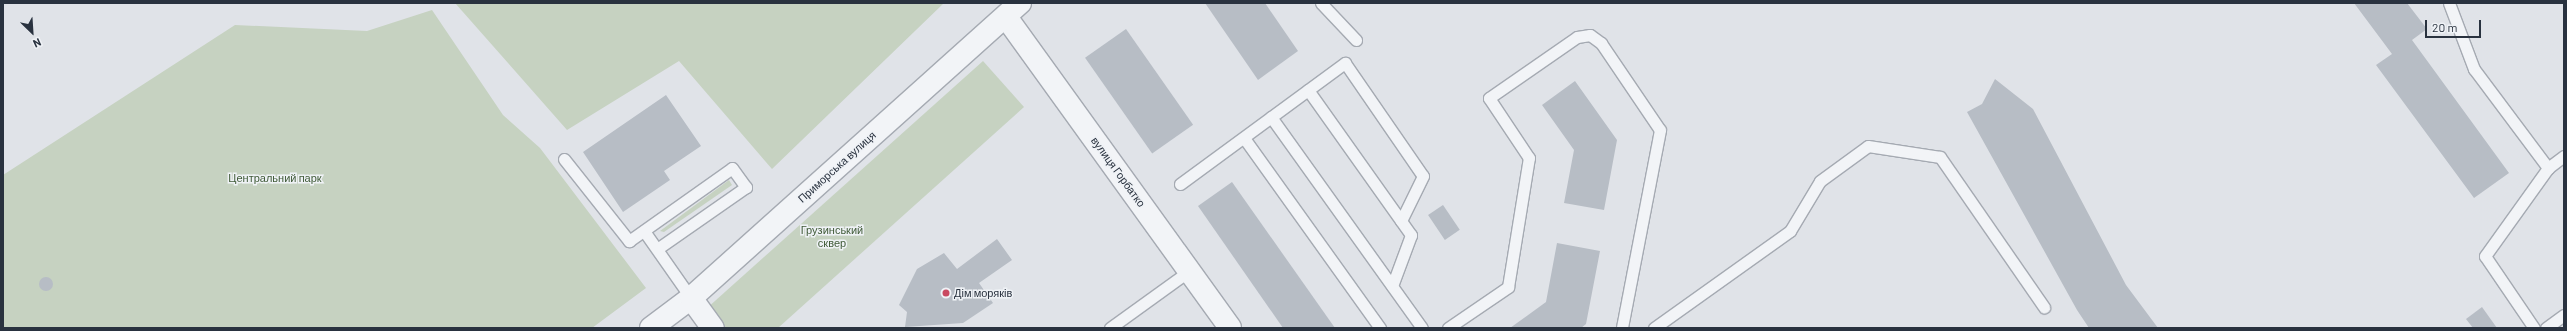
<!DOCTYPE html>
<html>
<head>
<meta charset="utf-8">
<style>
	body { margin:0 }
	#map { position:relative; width:2567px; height:331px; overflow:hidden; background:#e0e3e8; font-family:Barlow,sans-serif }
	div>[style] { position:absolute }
	.green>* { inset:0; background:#c6d2c1 }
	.building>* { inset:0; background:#b7bdc5; transform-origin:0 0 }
	.round { border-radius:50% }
	.roads { filter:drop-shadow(1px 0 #a5aab2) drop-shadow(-1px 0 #a5aab2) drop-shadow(0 1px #a5aab2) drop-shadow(0 -1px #a5aab2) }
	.service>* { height:11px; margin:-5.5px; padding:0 5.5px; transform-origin:5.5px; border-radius:5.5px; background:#f2f4f7 }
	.minor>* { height:22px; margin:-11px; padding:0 11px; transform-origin:11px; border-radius:11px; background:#f2f4f7 }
	.tertiary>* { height:22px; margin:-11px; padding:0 11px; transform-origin:11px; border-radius:11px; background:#f2f4f7 }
	.dots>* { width:11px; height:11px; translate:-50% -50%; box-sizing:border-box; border:2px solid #eff2f6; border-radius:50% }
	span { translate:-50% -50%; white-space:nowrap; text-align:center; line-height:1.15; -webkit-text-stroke:3px #eff2f6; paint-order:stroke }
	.street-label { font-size:11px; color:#29323f }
	.park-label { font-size:11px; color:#3f5a37 }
	.poi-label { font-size:11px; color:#29323f }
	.left { translate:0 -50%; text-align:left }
	.frame { position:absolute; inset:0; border:4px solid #29323f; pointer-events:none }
	.north { position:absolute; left:12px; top:12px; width:40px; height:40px; -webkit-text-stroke:3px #eff2f6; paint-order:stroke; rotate:155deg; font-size:11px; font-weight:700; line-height:16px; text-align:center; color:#29323f }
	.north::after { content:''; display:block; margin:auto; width:14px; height:18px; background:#29323f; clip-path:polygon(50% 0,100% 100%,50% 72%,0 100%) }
	.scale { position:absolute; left:2425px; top:20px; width:56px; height:18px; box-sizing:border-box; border:2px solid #29323f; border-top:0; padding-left:5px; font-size:12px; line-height:14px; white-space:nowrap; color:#29323f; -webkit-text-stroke:3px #eff2f6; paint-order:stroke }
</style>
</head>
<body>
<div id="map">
	<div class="green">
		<i style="clip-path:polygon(455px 3px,944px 3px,772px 169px,679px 61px,567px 130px)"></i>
		<i style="clip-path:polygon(432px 10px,503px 115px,540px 148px,646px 288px,592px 328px,3px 328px,3px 175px,235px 25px,367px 31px)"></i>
		<i style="clip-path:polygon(983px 61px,1024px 107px,778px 328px,723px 328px,706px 309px)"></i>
		<i style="clip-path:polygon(729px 180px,732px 185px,664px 232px,660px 231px)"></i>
	</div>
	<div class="building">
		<i style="clip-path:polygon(1205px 3px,1265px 3px,1298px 51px,1258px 80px)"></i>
		<i style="clip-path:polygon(2354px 3px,2407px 3px,2427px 29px,2412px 40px,2509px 173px,2474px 198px,2376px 65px,2392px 54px)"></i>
		<i style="left:1126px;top:29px;width:117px;height:50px;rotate:55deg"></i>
		<i style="clip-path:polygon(1995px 79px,2033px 109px,2126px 285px,2158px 328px,2089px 328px,2077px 310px,1967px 112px,1982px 104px)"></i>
		<i style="clip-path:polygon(1575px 81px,1617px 140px,1604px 210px,1564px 203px,1574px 150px,1542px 105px)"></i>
		<i style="clip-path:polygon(666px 95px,701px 146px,664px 171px,670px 180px,623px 212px,583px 152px)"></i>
		<i style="clip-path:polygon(1232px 182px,1335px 328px,1283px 328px,1198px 206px)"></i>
		<i style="left:1443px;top:205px;width:30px;height:18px;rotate:56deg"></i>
		<i style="clip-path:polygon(997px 239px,1012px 260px,979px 283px,993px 303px,963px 323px,905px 327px,907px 312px,899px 305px,917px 269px,944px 253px,957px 269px)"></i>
		<i style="clip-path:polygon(1557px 243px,1600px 251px,1586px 324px,1581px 328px,1510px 328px,1546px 302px)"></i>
		<i class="round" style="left:39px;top:277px;width:14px;height:14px"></i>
		<i style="clip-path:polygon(2482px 307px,2497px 328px,2473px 328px,2466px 319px)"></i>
	</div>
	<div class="roads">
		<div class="service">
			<i style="left:1321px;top:3px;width:51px;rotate:46.6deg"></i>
			<i style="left:2449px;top:3px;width:71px;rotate:69.3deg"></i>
			<i style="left:2474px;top:69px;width:124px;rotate:53.2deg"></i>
			<i style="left:1308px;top:90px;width:178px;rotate:54.6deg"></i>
			<i style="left:1411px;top:235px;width:54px;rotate:110.4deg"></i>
			<i style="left:1271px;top:117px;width:259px;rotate:54.4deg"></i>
			<i style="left:1244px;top:138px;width:234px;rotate:54.4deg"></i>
			<i style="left:564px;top:159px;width:105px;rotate:51.6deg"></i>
			<i style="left:629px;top:241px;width:126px;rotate:-35.3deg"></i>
			<i style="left:732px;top:168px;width:24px;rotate:54deg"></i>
			<i style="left:746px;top:187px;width:108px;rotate:145.1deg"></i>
			<i style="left:1180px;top:184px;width:205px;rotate:-36.3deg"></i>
			<i style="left:1345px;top:63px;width:137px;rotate:55.4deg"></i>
			<i style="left:1423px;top:176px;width:50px;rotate:116.1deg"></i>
			<i style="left:644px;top:231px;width:82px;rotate:55deg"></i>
			<i style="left:1110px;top:328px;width:97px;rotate:-35.8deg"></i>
			<i style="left:1448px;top:328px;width:73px;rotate:-34.3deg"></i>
			<i style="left:1508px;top:287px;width:131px;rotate:-80.8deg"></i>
			<i style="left:1529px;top:158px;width:72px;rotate:-123.7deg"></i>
			<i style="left:1489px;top:98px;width:107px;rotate:-34.7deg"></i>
			<i style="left:1577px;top:37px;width:13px;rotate:-9deg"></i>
			<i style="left:1590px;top:35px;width:14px;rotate:36deg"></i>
			<i style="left:1601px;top:43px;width:105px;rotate:55.9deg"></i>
			<i style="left:1660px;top:130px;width:202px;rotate:100.9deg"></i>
			<i style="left:1654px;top:328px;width:167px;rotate:-35.5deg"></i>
			<i style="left:1790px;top:231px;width:58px;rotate:-59deg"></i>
			<i style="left:1820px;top:181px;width:59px;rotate:-36.1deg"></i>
			<i style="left:1868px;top:146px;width:73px;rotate:8.7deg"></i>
			<i style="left:1940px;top:157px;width:183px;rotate:55.3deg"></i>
			<i style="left:2534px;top:328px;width:87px;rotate:-124.2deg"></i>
			<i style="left:2485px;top:256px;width:108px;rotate:-54.4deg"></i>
			<i style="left:2548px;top:168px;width:20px;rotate:-37deg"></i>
			<i style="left:2546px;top:328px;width:22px;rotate:-36deg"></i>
		</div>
		<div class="minor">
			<i style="left:1006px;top:17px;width:383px;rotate:54.2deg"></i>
			<i style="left:651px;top:328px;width:50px;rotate:-36.9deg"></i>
			<i style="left:691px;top:298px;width:442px;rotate:-41.9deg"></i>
		</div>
		<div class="tertiary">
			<i style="left:691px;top:298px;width:37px;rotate:54deg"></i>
		</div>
	</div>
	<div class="dots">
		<i style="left:946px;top:293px;background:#c94961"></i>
	</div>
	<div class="street-label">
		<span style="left:837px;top:167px;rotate:-42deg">Приморська вулиця</span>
		<span style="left:1118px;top:172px;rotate:54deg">вулиця Горбатко</span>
	</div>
	<div class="park-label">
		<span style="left:275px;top:178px">Центральний парк</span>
		<span style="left:832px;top:237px">Грузинський<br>сквер</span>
	</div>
	<div class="poi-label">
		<span class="left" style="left:954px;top:293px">Дім моряків</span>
	</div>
	<div class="frame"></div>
	<div class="north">N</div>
	<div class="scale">20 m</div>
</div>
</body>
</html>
